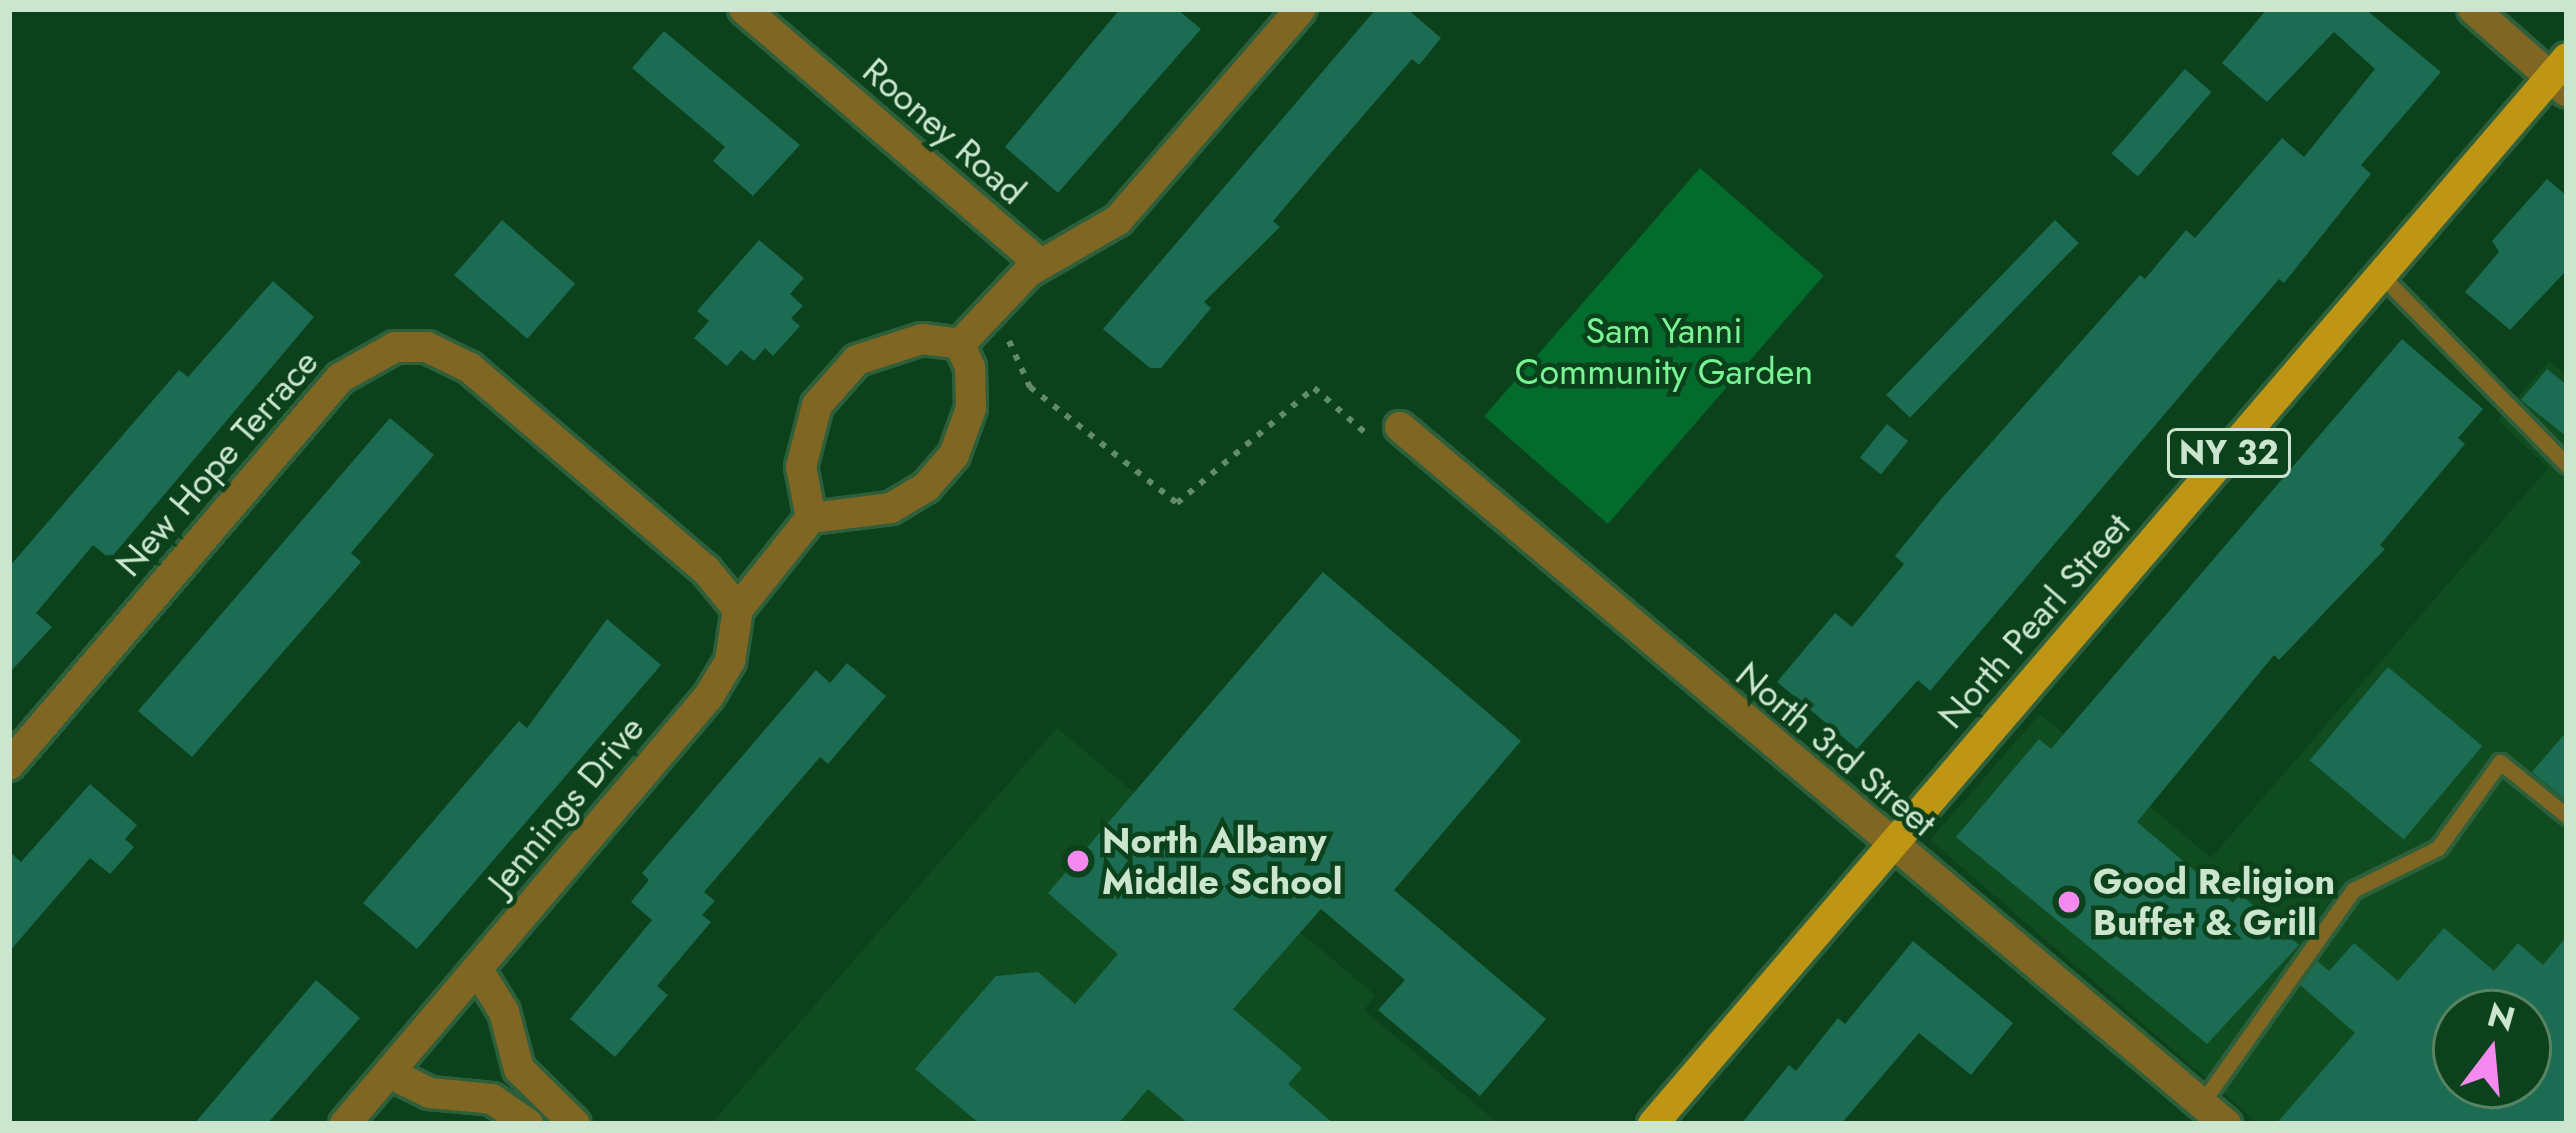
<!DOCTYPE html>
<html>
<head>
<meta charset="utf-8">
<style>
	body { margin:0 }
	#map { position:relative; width:2576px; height:1133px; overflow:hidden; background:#0b411b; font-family:Jost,sans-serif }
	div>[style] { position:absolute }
	.built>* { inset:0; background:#0f4d21 }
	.green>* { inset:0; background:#036c2c; transform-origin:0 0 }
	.building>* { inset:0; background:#1c6b53; transform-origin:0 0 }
	.path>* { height:6px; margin-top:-3px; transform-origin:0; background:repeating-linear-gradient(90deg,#628b6c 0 6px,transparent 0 15px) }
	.roads { filter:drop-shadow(3px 0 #2e5f3b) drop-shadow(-3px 0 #2e5f3b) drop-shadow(0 3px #2e5f3b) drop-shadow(0 -3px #2e5f3b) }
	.lane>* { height:15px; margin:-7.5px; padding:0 7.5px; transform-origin:7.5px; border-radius:7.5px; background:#7f6622 }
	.street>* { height:30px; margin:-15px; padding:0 15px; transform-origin:15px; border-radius:15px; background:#7f6622 }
	.primary>* { height:30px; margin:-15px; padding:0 15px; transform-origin:15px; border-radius:15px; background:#be9614 }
	.dots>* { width:33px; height:33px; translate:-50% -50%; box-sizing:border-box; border:6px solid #0b411b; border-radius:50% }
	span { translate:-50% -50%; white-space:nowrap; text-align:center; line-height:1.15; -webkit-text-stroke:9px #0b411b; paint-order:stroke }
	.shield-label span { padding:3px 9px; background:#0b411b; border:3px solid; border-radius:9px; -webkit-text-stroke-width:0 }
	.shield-label { font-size:33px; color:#cbe5ce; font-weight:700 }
	.street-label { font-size:36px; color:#cbe5ce }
	.park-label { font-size:36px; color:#79f394 }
	.poi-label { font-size:36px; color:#cbe5ce; font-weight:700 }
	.left { translate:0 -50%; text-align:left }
	.frame { position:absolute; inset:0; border:12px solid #cbe5ce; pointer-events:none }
	.north { position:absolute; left:2432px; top:989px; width:120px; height:120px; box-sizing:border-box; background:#0b411b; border:3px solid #588363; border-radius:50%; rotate:16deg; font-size:33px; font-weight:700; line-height:48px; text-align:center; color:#cbe5ce }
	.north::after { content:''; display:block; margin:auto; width:42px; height:54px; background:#f489ef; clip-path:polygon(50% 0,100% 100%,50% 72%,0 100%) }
</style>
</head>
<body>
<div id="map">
	<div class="built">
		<i style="clip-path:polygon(evenodd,2549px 361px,2567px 376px,2567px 1124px,2259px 1124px,1930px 840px,2040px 714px,2211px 858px,2548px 468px,2498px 420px,2549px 361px,2456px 1013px,2528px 1013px,2528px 1085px,2456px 1085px,2456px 1013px)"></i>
		<i style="clip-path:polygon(1057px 728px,1375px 995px,1364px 1010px,1499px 1124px,711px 1124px)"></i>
	</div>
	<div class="green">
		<i style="left:1700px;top:168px;width:164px;height:329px;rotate:41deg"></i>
	</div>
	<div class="building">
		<i style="clip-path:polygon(1120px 9px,1177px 9px,1201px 29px,1058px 193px,1005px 147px)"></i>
		<i style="clip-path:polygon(1376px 9px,1407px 9px,1441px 38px,1419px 65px,1412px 59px,1330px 154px,1273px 221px,1280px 227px,1204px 302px,1211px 308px,1161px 368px,1150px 368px,1103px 329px)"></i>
		<i style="clip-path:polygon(2267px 9px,2365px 9px,2441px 72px,2361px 165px,2371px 174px,2284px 283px,2279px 279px,1930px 691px,1918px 680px,1857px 749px,1777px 682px,1835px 613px,1852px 627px,1904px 564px,1895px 556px,1942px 498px,2140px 275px,2145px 279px,2186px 230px,2195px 238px,2282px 138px,2304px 157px,2375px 69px,2334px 32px,2267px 102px,2222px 63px)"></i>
		<i style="clip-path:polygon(664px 31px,800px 145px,753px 196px,713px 161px,725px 147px,632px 68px)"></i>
		<i style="left:2185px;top:69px;width:35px;height:112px;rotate:41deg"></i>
		<i style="clip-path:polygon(2547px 179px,2567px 196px,2567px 270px,2510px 330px,2465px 292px,2499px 252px,2492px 241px)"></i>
		<i style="left:502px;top:220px;width:97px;height:73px;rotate:41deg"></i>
		<i style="left:2055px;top:220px;width:33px;height:243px;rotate:44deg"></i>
		<i style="clip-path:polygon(759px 240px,804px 278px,790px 294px,803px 306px,791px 318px,800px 326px,773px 356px,765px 348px,754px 361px,741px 350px,727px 366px,694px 338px,709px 321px,697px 311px)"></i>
		<i style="clip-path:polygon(273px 281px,314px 317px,110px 559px,93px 545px,36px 613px,52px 627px,9px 673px,9px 567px,179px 370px,188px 377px)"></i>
		<i style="clip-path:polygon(2402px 339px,2483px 409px,2458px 438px,2465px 444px,2380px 545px,2385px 549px,2279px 660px,2274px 655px,2137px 822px,2233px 903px,2240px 894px,2299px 945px,2207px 1044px,1956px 837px,2039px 739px,2051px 749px)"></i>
		<i style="clip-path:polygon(2547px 369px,2567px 385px,2567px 437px,2521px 400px)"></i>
		<i style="clip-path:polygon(390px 418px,434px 455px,351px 553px,361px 562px,192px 757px,138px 711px)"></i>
		<i style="left:1887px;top:424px;width:27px;height:43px;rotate:39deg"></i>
		<i style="clip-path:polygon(1323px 572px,1521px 741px,1394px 890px,1546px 1019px,1480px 1096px,1378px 1010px,1405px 980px,1321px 909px,1233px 1009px,1302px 1068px,1288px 1084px,1334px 1124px,1189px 1124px,1148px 1089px,1118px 1124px,980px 1124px,915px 1069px,996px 976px,1038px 972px,1075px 1004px,1118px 954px,1048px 893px)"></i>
		<i style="clip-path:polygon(607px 619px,661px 665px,417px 949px,363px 903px,519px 721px,527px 728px)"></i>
		<i style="clip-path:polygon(847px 663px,886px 696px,828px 764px,820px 757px,704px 892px,715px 901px,702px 915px,711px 922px,657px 986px,668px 995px,615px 1057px,570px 1019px,652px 920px,631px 902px,649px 880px,642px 873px,816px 670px,830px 683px)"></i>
		<i style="left:2388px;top:667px;width:123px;height:122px;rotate:40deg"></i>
		<i style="clip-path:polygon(2567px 731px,2567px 801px,2532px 772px)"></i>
		<i style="clip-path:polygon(90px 784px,137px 825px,125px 839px,134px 847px,110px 874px,90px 858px,9px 952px,9px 851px,21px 862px)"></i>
		<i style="clip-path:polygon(evenodd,2444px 928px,2494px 971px,2518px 943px,2543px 965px,2567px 936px,2567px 1124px,2276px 1124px,2355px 1033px,2300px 985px,2317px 961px,2329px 971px,2354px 943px,2398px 981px,2444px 928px,2456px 1013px,2528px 1013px,2528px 1085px,2456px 1085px,2456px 1013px)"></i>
		<i style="clip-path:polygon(1913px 941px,2013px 1023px,1971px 1075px,1919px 1033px,1841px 1124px,1741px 1124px,1789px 1065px,1796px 1071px,1838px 1018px,1845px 1024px)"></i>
		<i style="clip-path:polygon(316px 980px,360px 1018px,339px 1042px,267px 1124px,194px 1124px)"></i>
	</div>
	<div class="path">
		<i style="left:1009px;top:341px;width:51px;rotate:65.5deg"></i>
		<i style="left:1030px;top:387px;width:187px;rotate:38.3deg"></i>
		<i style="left:1177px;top:503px;width:179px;rotate:-40deg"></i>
		<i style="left:1314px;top:388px;width:73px;rotate:41.1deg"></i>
	</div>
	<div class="roads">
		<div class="lane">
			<i style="left:2381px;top:275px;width:266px;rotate:45.6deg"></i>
			<i style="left:2201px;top:1104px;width:262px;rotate:-54.6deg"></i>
			<i style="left:2353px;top:890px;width:95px;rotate:-26.3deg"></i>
			<i style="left:2438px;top:848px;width:106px;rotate:-54.2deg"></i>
			<i style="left:2500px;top:762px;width:86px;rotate:38.9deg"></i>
		</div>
		<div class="street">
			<i style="left:744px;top:9px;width:391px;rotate:40.7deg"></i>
			<i style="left:2473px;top:9px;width:125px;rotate:41.4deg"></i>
			<i style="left:922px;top:339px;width:38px;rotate:7deg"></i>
			<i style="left:960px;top:344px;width:25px;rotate:67deg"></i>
			<i style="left:970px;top:367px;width:41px;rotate:88.6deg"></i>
			<i style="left:971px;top:408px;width:50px;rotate:109.9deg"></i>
			<i style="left:954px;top:455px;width:43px;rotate:131.2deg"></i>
			<i style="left:926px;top:487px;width:41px;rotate:149deg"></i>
			<i style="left:891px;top:508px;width:81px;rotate:172.9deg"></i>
			<i style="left:811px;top:518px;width:52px;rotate:-101.1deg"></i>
			<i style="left:801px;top:467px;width:64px;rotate:-75.5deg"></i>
			<i style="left:817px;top:405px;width:60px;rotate:-48.4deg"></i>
			<i style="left:857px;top:360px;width:68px;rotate:-17.9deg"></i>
			<i style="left:960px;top:344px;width:99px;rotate:-46.6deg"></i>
			<i style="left:1028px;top:272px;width:104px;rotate:-30deg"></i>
			<i style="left:1118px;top:220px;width:279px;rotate:-49.1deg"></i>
			<i style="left:1400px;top:427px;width:1081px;rotate:40.16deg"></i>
			<i style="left:9px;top:765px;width:509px;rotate:-49.46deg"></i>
			<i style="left:340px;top:378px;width:63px;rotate:-29.4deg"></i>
			<i style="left:395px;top:347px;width:32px"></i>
			<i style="left:427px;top:347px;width:48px;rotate:26deg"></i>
			<i style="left:470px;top:368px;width:311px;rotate:40.6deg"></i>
			<i style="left:706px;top:570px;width:50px;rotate:50.6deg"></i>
			<i style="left:478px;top:970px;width:49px;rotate:58.2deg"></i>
			<i style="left:504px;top:1012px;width:59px;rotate:75.3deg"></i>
			<i style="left:519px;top:1069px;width:78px;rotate:44.5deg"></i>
			<i style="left:389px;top:1073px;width:46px;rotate:26deg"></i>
			<i style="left:430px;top:1093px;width:62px;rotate:5.5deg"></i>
			<i style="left:492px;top:1099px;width:44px;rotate:34.8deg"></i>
			<i style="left:345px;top:1124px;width:562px;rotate:-49.62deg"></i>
			<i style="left:709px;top:696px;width:41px;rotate:-59deg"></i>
			<i style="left:730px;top:661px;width:53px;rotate:-81.3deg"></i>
			<i style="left:738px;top:609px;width:117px;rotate:-51.3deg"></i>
		</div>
		<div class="primary">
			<i style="left:1653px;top:1124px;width:1404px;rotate:-49.39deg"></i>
		</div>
	</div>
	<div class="dots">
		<i style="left:1078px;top:861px;background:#f489ef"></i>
		<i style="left:2069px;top:902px;background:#f489ef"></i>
	</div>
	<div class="shield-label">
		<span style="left:2229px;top:453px">NY 32</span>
	</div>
	<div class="street-label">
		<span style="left:944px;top:131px;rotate:41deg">Rooney Road</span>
		<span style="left:217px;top:463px;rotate:-49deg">New Hope Terrace</span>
		<span style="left:2034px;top:621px;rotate:-49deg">North Pearl Street</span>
		<span style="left:1836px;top:749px;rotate:40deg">North 3rd Street</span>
		<span style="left:566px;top:805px;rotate:-50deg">Jennings Drive</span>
	</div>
	<div class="park-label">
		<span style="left:1664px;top:351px">Sam Yanni<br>Community Garden</span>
	</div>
	<div class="poi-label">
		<span class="left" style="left:1102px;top:861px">North Albany<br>Middle School</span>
		<span class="left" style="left:2093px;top:902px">Good Religion<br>Buffet &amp; Grill</span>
	</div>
	<div class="frame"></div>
	<div class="north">N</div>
</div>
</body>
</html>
